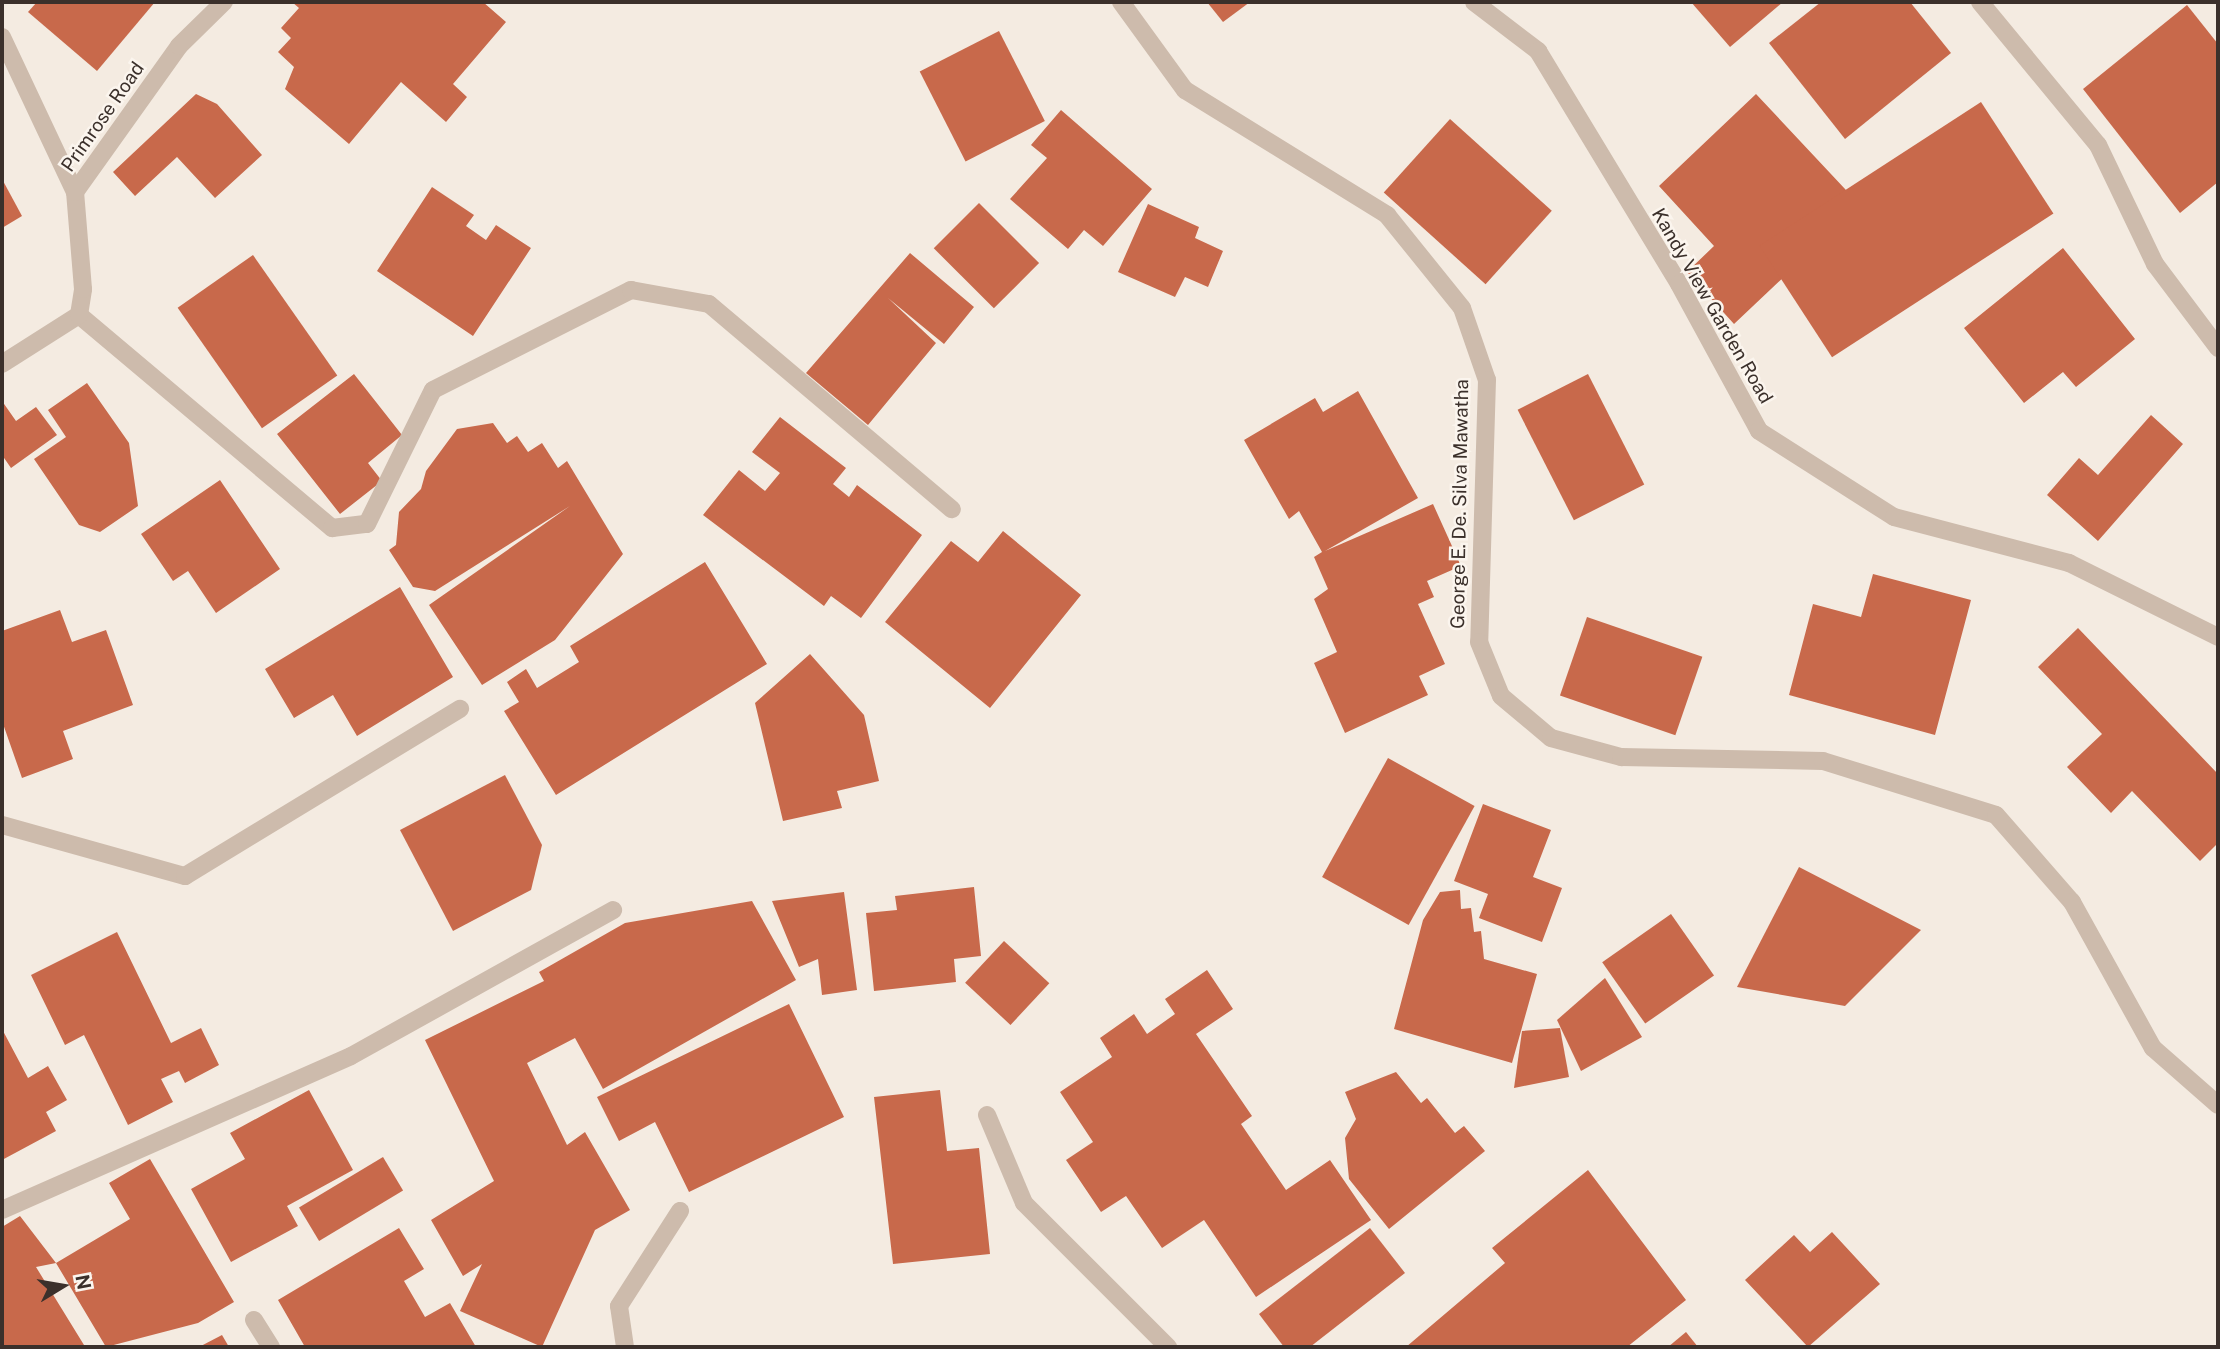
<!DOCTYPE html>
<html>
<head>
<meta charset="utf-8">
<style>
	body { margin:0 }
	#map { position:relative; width:2220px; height:1349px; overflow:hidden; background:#f4ebe1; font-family:"Public Sans",sans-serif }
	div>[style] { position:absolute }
	.building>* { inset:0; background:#c8694b; transform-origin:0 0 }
	.service>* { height:18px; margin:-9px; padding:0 9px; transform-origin:9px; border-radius:9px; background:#cdbbac }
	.minor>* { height:18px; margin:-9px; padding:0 9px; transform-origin:9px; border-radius:9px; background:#cdbbac }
	.tertiary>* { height:18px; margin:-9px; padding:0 9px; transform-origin:9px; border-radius:9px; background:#cdbbac }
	span { translate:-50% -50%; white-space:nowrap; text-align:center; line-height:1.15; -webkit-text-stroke:5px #fbf5ee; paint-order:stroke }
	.street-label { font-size:19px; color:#3b302b }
	.frame { position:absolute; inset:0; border:4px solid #3b302b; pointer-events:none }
	.north { position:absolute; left:28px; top:1251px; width:70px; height:70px; -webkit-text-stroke:5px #fbf5ee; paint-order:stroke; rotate:79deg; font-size:19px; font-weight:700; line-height:28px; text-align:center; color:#3b302b }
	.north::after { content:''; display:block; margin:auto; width:24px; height:32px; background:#3b302b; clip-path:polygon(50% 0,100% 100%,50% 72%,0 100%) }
</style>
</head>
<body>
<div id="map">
	<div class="building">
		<i style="clip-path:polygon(37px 2px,155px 2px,97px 71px,28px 12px)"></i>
		<i style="clip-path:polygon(292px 2px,483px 2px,506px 22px,453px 84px,467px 97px,446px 122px,401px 82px,349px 144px,285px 89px,294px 67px,278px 52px,291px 38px,281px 28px,299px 8px)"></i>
		<i style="clip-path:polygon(1207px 2px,1250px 2px,1223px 22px)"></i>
		<i style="clip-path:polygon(1691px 2px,1783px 2px,1730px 47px)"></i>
		<i style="clip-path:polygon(1821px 2px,1910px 2px,1951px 53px,1845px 139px,1769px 43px)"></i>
		<i style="clip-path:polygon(2187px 5px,2218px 44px,2218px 182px,2180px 213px,2083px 89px)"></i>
		<i style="left:999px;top:31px;width:101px;height:89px;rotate:63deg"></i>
		<i style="clip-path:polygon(196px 94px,217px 104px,262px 155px,215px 198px,177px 157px,135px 196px,113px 172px)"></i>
		<i style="clip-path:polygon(1756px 94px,1860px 205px,1734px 324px,1687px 272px,1714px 246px,1659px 186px)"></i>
		<i style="left:1981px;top:102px;width:133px;height:264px;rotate:57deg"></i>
		<i style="clip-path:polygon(1061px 110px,1152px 189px,1103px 246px,1084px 230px,1068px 249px,1010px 199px,1047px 158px,1031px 145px)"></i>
		<i style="left:1450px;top:119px;width:137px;height:99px;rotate:42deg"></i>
		<i style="clip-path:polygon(2px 179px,22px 216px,2px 228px)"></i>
		<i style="clip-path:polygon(432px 187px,474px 215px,466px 226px,486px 240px,496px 225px,531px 248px,473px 336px,377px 271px)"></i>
		<i style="left:979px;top:203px;width:85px;height:64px;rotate:45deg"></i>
		<i style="clip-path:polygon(1148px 204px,1199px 227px,1195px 238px,1223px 251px,1208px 287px,1185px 277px,1175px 297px,1118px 272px)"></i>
		<i style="clip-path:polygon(2063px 248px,2135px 339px,2076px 387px,2063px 372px,2024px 403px,1964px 328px)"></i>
		<i style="clip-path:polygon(910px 253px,974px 307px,944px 344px,888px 298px,936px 343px,868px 425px,806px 373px)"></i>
		<i style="left:253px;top:255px;width:147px;height:92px;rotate:55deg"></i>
		<i style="clip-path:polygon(354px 374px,402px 435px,368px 463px,382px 481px,340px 514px,277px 434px)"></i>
		<i style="left:1588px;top:374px;width:124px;height:79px;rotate:63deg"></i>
		<i style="clip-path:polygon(87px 383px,129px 443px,138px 506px,100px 532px,79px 525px,34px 459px,66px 437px,48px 410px)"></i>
		<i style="clip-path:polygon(1358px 391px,1418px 498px,1325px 551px,1433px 504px,1461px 566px,1427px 581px,1434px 597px,1418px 604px,1445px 664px,1419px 676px,1428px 695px,1345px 733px,1314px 663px,1337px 652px,1314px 599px,1328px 589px,1314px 557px,1322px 552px,1299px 511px,1289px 519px,1244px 440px,1315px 398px,1323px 412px)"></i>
		<i style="clip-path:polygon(2px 401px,16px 421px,36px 407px,57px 435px,11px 468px,2px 455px)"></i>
		<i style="clip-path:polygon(2151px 415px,2183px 444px,2098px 541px,2047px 495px,2079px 458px,2098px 475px)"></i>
		<i style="clip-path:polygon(780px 417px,846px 468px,833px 484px,849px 497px,857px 485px,922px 535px,861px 618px,831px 596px,824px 606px,703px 515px,739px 470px,765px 491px,780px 473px,752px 452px)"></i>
		<i style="clip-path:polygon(493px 423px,507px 443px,517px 436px,528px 452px,542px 443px,558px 468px,567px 461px,623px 554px,555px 640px,482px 685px,429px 605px,570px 506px,435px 591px,413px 587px,389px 550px,396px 545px,399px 512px,421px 489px,426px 471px,457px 429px)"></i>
		<i style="clip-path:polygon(220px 480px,280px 569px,216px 613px,188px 571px,173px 581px,141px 534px)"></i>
		<i style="clip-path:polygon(1003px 531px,1081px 595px,990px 708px,885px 622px,951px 541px,978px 562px)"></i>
		<i style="clip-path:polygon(705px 562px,767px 664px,556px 795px,504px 711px,519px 702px,507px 682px,526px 669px,537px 688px,579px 662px,570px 646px)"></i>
		<i style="clip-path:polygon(1873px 574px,1971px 600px,1935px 735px,1789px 695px,1813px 604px,1861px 617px)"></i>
		<i style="clip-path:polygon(400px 587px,453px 677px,357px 736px,333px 695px,294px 718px,265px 669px)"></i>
		<i style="clip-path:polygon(60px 610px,72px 642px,106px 630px,133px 705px,63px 731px,73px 759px,22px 778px,2px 721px,2px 631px)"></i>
		<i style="left:1587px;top:617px;width:122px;height:83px;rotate:19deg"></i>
		<i style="clip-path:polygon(2078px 628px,2218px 774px,2218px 843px,2200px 861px,2132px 791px,2111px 813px,2067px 767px,2102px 734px,2038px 667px)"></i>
		<i style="clip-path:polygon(810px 654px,864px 715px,879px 781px,837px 791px,842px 808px,783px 821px,755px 703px)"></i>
		<i style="left:1388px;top:758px;width:99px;height:136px;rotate:29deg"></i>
		<i style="clip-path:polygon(505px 775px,542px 845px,531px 890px,453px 931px,400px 830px)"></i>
		<i style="clip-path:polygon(1483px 804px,1551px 830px,1533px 877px,1562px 888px,1542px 942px,1479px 918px,1488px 894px,1454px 881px)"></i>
		<i style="clip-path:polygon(1799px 867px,1921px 930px,1845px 1006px,1737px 987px)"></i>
		<i style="clip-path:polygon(974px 887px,981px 956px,954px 959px,956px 982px,874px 991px,866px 913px,897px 910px,895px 896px)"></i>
		<i style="clip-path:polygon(1460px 890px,1461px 909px,1471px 908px,1474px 932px,1481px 931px,1484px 959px,1537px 974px,1512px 1063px,1394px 1029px,1423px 920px,1440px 892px)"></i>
		<i style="clip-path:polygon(844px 892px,857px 990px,822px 995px,818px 959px,799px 967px,772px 901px)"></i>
		<i style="clip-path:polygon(752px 901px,796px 980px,603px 1089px,575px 1038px,527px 1063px,567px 1145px,585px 1132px,630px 1210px,595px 1230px,542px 1347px,460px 1311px,482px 1264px,463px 1276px,431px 1220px,494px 1181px,425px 1040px,544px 981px,539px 972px,625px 923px)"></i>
		<i style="left:1671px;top:914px;width:75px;height:84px;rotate:55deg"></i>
		<i style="clip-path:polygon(117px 932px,171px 1043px,201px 1028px,219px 1065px,185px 1083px,179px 1071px,161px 1079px,173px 1102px,128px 1125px,84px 1035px,65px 1045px,31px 975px)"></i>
		<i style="left:1004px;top:941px;width:62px;height:57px;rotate:43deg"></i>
		<i style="clip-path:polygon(1207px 970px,1233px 1009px,1196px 1034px,1252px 1116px,1241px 1124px,1286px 1190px,1330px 1160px,1371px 1220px,1256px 1297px,1204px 1220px,1162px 1248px,1126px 1196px,1101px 1212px,1066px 1160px,1093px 1142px,1060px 1092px,1112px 1057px,1100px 1038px,1134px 1014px,1147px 1034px,1175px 1014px,1165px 999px)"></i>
		<i style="clip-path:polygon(1605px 978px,1642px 1037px,1581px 1071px,1557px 1020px)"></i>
		<i style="clip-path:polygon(789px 1004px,844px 1117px,689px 1192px,655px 1122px,619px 1141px,597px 1097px)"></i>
		<i style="clip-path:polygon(1560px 1028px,1569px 1077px,1514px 1088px,1522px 1031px)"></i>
		<i style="clip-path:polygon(2px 1029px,28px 1078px,48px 1066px,67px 1100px,46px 1112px,56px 1131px,2px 1160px)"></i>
		<i style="clip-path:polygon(1396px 1072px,1421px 1103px,1427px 1098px,1455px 1133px,1464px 1126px,1485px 1151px,1389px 1229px,1349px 1179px,1345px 1138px,1356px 1119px,1345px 1092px)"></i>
		<i style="clip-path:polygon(309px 1090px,353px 1170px,287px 1206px,298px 1226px,231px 1262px,191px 1189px,245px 1159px,230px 1133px)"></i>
		<i style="clip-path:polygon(940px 1090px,947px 1151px,979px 1148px,990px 1254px,893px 1264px,874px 1097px)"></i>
		<i style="left:383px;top:1157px;width:39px;height:98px;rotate:59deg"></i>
		<i style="clip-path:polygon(150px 1159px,234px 1302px,198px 1323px,106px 1347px,56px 1263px,130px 1219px,109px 1183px)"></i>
		<i style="clip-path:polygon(1588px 1170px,1686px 1300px,1627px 1347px,1406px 1347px,1505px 1263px,1492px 1248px)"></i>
		<i style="clip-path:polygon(20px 1216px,56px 1263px,36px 1267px,84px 1345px,81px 1347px,2px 1347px,2px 1227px)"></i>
		<i style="clip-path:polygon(399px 1228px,424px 1269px,404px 1281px,425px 1317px,450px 1303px,476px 1347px,305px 1347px,278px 1300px)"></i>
		<i style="clip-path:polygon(1370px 1228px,1405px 1273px,1310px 1347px,1284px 1347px,1259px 1314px)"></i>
		<i style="clip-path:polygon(1832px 1232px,1880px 1284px,1808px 1347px,1745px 1280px,1794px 1235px,1810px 1252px)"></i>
		<i style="clip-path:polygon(1686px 1332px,1698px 1347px,1668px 1347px)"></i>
		<i style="clip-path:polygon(222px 1335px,229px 1347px,199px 1347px)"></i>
	</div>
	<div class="service">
		<i style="left:79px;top:315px;width:331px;rotate:40.1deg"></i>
		<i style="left:332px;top:528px;width:35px;rotate:-7deg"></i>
		<i style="left:367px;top:524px;width:149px;rotate:-63.8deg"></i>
		<i style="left:433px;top:390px;width:222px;rotate:-26.8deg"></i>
		<i style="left:631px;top:290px;width:79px;rotate:10.2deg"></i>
		<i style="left:709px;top:304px;width:318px;rotate:40.2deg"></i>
		<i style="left:2px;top:825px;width:190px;rotate:15.6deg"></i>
		<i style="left:185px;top:876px;width:322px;rotate:-31.3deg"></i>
		<i style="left:625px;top:1347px;width:41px;rotate:-98.3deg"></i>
		<i style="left:619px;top:1306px;width:113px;rotate:-57.3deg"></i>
	</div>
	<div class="minor">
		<i style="left:1474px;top:2px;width:81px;rotate:37.4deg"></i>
		<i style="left:1538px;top:51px;width:272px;rotate:58.8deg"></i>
		<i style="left:1679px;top:284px;width:167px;rotate:61.4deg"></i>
		<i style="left:1759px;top:431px;width:160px;rotate:32.5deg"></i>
		<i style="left:1894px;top:517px;width:181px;rotate:14.7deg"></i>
		<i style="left:2069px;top:563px;width:166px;rotate:26.4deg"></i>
		<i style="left:1980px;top:2px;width:185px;rotate:50.5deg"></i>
		<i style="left:2098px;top:145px;width:132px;rotate:64.4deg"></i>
		<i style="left:2155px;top:264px;width:105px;rotate:53.1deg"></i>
		<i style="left:2px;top:37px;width:171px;rotate:64.8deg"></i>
		<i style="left:2px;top:364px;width:91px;rotate:-32.5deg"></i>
		<i style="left:79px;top:315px;width:26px;rotate:-81deg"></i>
		<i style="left:83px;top:289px;width:97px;rotate:-94.7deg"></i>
		<i style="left:75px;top:192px;width:179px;rotate:-54.5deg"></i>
		<i style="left:179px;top:46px;width:63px;rotate:-44.4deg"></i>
		<i style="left:987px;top:1115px;width:95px;rotate:67.2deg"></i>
		<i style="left:1024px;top:1203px;width:204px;rotate:45deg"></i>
		<i style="left:2px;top:1210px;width:381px;rotate:-23.8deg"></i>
		<i style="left:351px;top:1056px;width:300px;rotate:-29.1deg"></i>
		<i style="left:254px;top:1320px;width:32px;rotate:58deg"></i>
	</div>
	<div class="tertiary">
		<i style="left:1121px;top:2px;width:109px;rotate:54deg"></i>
		<i style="left:1185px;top:90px;width:238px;rotate:31.7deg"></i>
		<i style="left:1387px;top:215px;width:119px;rotate:51.1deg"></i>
		<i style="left:1462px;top:308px;width:76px;rotate:70.9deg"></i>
		<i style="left:1487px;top:380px;width:262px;rotate:91.7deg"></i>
		<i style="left:1479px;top:642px;width:58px;rotate:67.8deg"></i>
		<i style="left:1501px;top:696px;width:65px;rotate:40deg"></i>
		<i style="left:1551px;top:738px;width:73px;rotate:15.2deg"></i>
		<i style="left:1621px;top:757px;width:202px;rotate:1.1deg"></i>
		<i style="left:1823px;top:761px;width:181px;rotate:17.3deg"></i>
		<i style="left:1996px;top:815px;width:116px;rotate:48.9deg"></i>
		<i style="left:2072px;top:902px;width:167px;rotate:61deg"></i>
		<i style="left:2153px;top:1048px;width:86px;rotate:41.2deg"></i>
	</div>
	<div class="street-label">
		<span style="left:103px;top:117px;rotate:-55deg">Primrose Road</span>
		<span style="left:1712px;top:306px;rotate:60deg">Kandy View Garden Road</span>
		<span style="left:1460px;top:504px;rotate:-89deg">George E. De. Silva Mawatha</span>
	</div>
	<div class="frame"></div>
	<div class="north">N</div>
</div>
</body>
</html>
